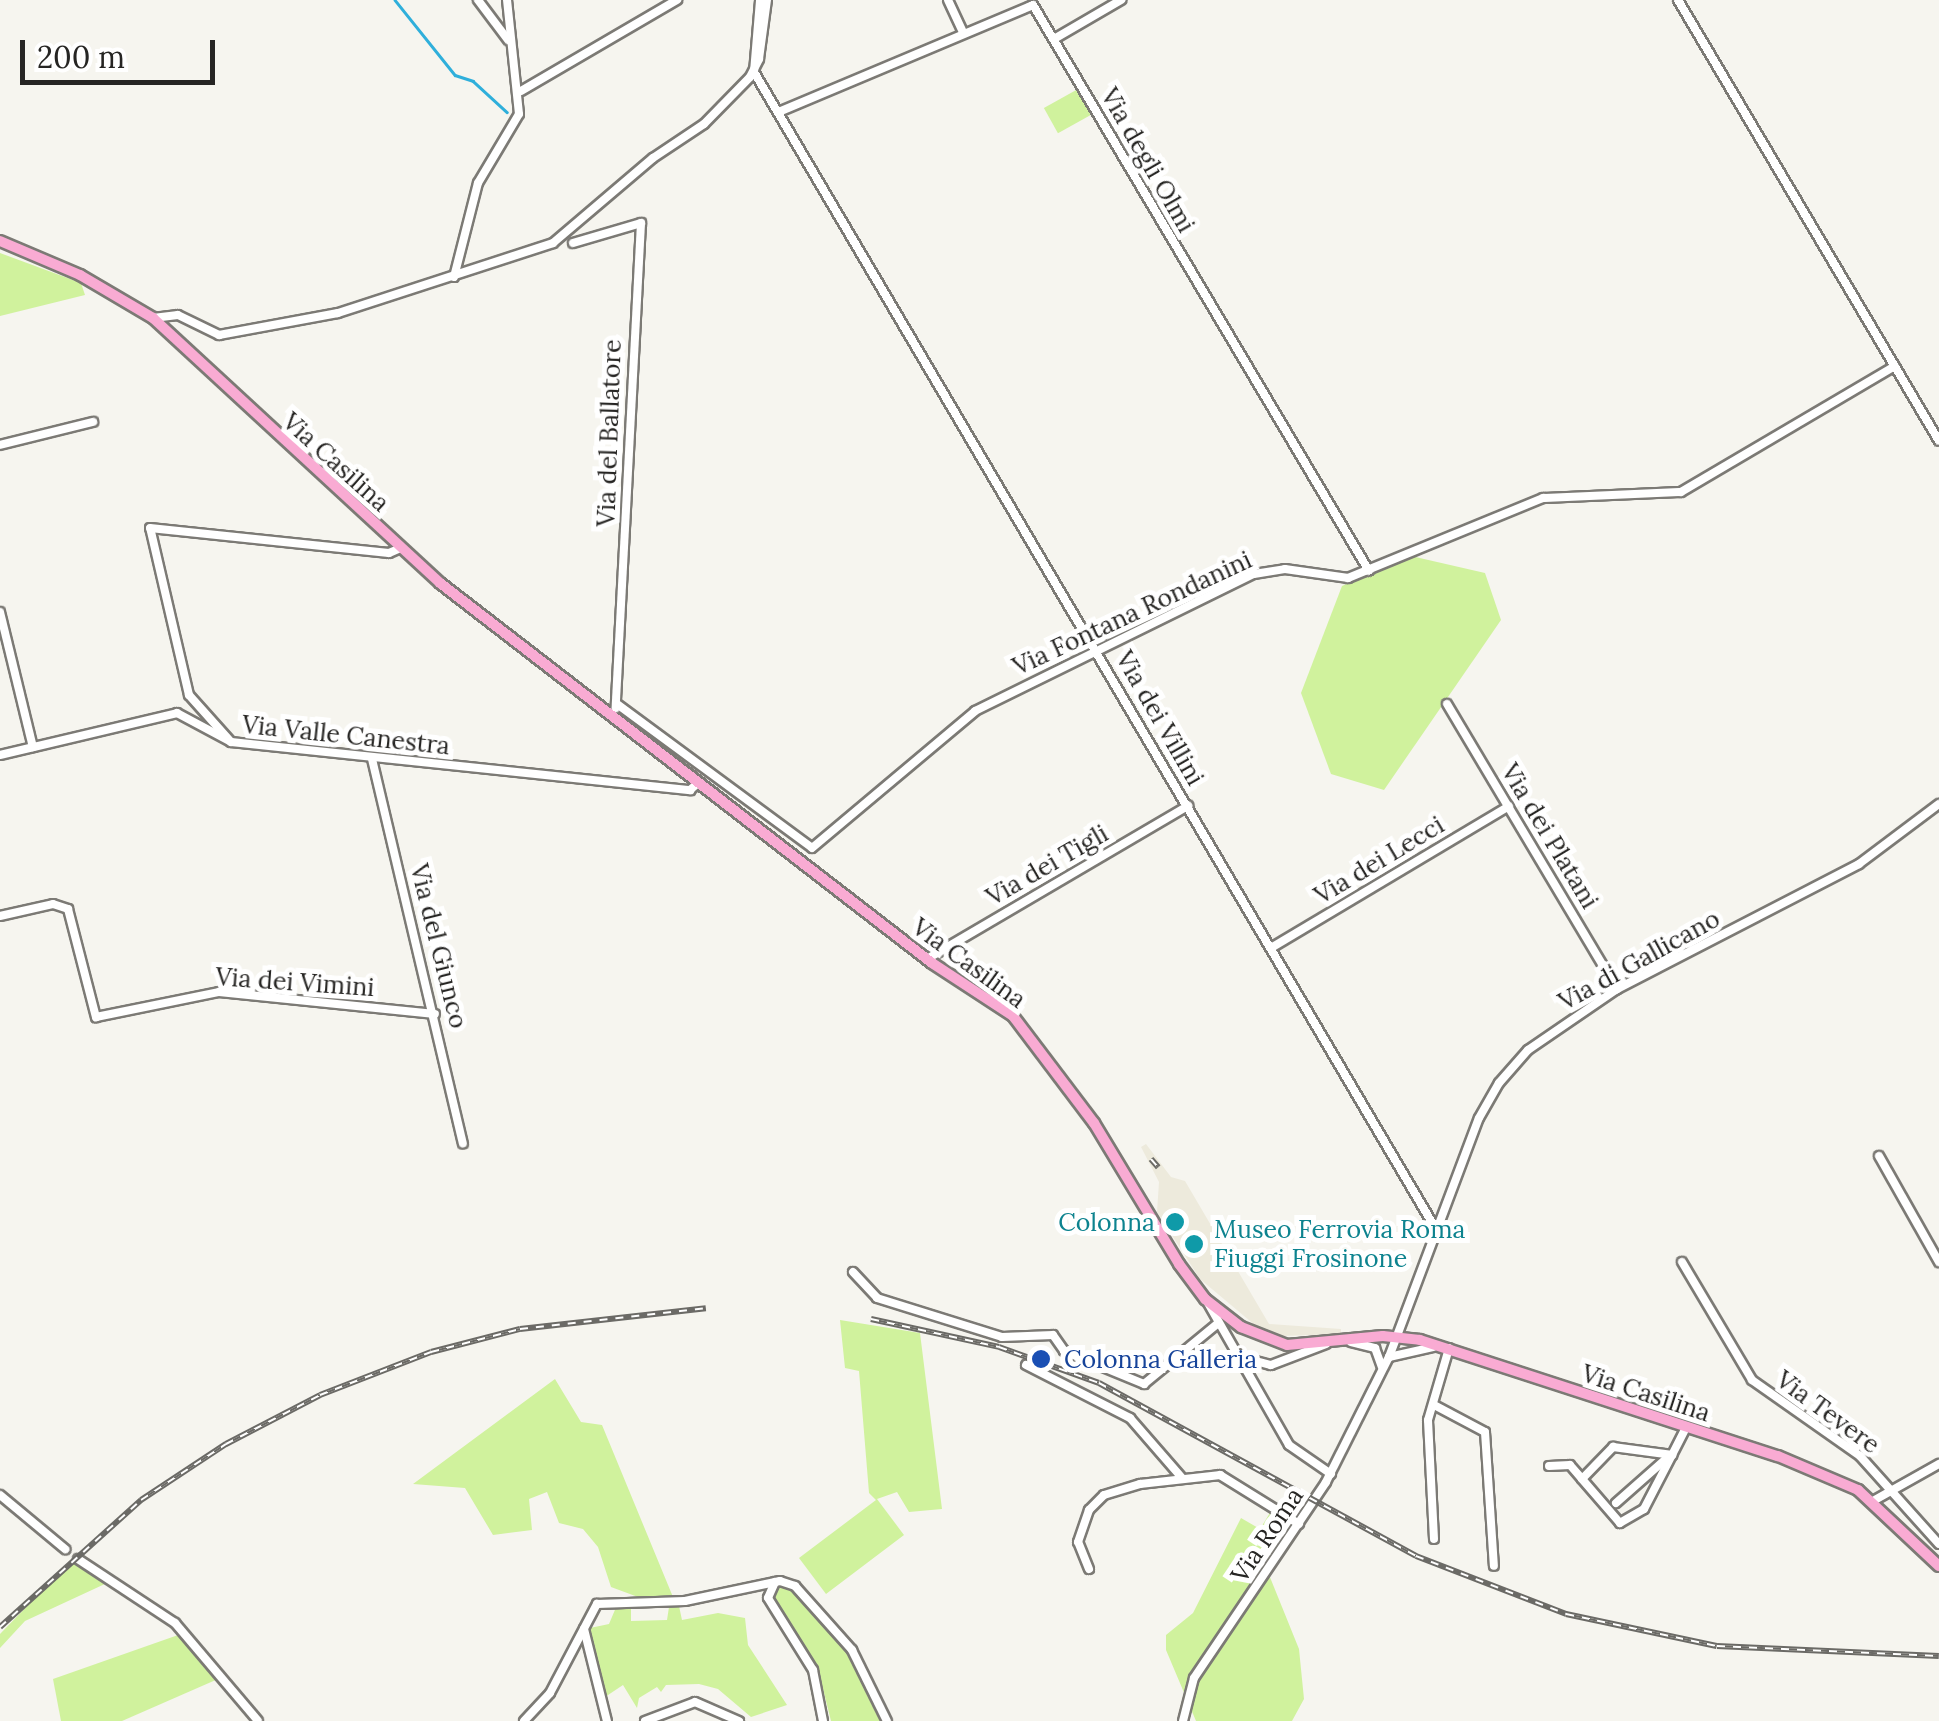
<!DOCTYPE html>
<html>
<head>
<meta charset="utf-8">
<style>
	body { margin:0 }
	#map { position:relative; width:1939px; height:1721px; overflow:hidden; background:#f6f5ef; font-family:Lora,serif }
	div>[style] { position:absolute }
	.built>* { inset:0; background:#edeadc }
	.green>* { inset:0; background:#d0f29d; transform-origin:0 0 }
	.stream>* { height:2.5px; margin:-1.25px; padding:0 1.25px; transform-origin:1.25px; border-radius:1.25px; background:#2fafdb }
	.roads { filter:drop-shadow(2px 0 #7c7a75) drop-shadow(-2px 0 #7c7a75) drop-shadow(0 2px #7c7a75) drop-shadow(0 -2px #7c7a75) }
	.minor>* { height:8px; margin:-4px; padding:0 4px; transform-origin:4px; border-radius:4px; background:#fff }
	.major>* { height:10px; margin:-5px; padding:0 5px; transform-origin:5px; border-radius:5px; background:#f9abd3 }
	.rail>* { height:6px; margin-top:-3px; transform-origin:0; background:repeating-linear-gradient(90deg,#fff 0 8px,#6b6a66 0 16px); box-sizing:border-box; border-block:2px solid #6b6a66 }
	.dots>* { width:28px; height:28px; translate:-50% -50%; box-sizing:border-box; border:5px solid #fff; border-radius:50% }
	span { translate:-50% -50%; white-space:nowrap; text-align:center; line-height:1.15; -webkit-text-stroke:10px #fff; paint-order:stroke }
	.street-label { font-size:25px; color:#262523 }
	.culture-label { font-size:25px; color:#0d838f }
	.right { translate:-100% -50%; text-align:right }
	.left { translate:0 -50%; text-align:left }
	.transit-label { font-size:25px; color:#164399 }
	.scale { position:absolute; left:20px; top:40px; width:195px; height:45px; box-sizing:border-box; border:5px solid #262523; border-top:0; padding-left:12px; font-size:30px; line-height:35px; white-space:nowrap; color:#262523; -webkit-text-stroke:8px #fff; paint-order:stroke }
</style>
</head>
<body>
<div id="map">
	<div class="built">
		<i style="clip-path:polygon(1146px 1144px,1171px 1177px,1185px 1181px,1269px 1324px,1341px 1329px,1341px 1334px,1282px 1336px,1256px 1326px,1200px 1279px,1157px 1212px,1159px 1182px,1141px 1147px)"></i>
	</div>
	<div class="green">
		<i style="left:1078px;top:89px;width:29px;height:39px;rotate:61deg"></i>
		<i style="clip-path:polygon(0 253px,81px 283px,85px 295px,0 316px)"></i>
		<i style="clip-path:polygon(1411px 556px,1485px 573px,1501px 620px,1384px 790px,1331px 774px,1301px 693px,1342px 586px)"></i>
		<i style="clip-path:polygon(840px 1320px,920px 1333px,942px 1509px,909px 1512px,897px 1492px,877px 1499px,904px 1535px,826px 1594px,799px 1558px,876px 1500px,869px 1493px,859px 1371px,845px 1368px)"></i>
		<i style="clip-path:polygon(555px 1379px,581px 1422px,602px 1425px,673px 1597px,638px 1597px,611px 1587px,598px 1547px,583px 1529px,559px 1523px,547px 1492px,529px 1499px,532px 1530px,493px 1535px,465px 1488px,413px 1484px)"></i>
		<i style="clip-path:polygon(1273px 1508px,1293px 1524px,1265px 1565px,1299px 1649px,1304px 1699px,1292px 1721px,1196px 1721px,1166px 1650px,1166px 1635px,1193px 1613px,1241px 1518px,1260px 1529px)"></i>
		<i style="clip-path:polygon(73px 1559px,107px 1583px,25px 1621px,0 1648px,0 1634px)"></i>
		<i style="clip-path:polygon(779px 1585px,798px 1594px,849px 1652px,883px 1721px,831px 1721px,817px 1665px,772px 1598px)"></i>
		<i style="clip-path:polygon(617px 1605px,631px 1605px,631px 1621px,667px 1620px,669px 1607px,679px 1606px,682px 1620px,718px 1613px,745px 1618px,748px 1645px,787px 1705px,751px 1717px,718px 1689px,699px 1684px,666px 1685px,661px 1692px,657px 1687px,639px 1698px,637px 1708px,623px 1685px,605px 1697px,590px 1628px,609px 1624px)"></i>
		<i style="clip-path:polygon(181px 1634px,218px 1679px,122px 1721px,61px 1721px,53px 1679px)"></i>
	</div>
	<div class="stream">
		<i style="left:395px;top:0;width:96px;rotate:51.3deg"></i>
		<i style="left:455px;top:75px;width:19px;rotate:18deg"></i>
		<i style="left:473px;top:81px;width:46px;rotate:42.4deg"></i>
	</div>
	<div class="roads">
		<div class="minor">
			<i style="left:478px;top:0;width:50px;rotate:53.1deg"></i>
			<i style="left:948px;top:0;width:35px;rotate:65deg"></i>
			<i style="left:1678px;top:0;width:512px;rotate:59.38deg"></i>
			<i style="left:1054px;top:39px;width:78px;rotate:-30.2deg"></i>
			<i style="left:754px;top:72px;width:1345px;rotate:59.49deg"></i>
			<i style="left:754px;top:72px;width:72px;rotate:-85.2deg"></i>
			<i style="left:521px;top:91px;width:181px;rotate:-30.3deg"></i>
			<i style="left:781px;top:111px;width:273px;rotate:-22.8deg"></i>
			<i style="left:1033px;top:5px;width:658px;rotate:59.3deg"></i>
			<i style="left:573px;top:243px;width:71px;rotate:-16.4deg"></i>
			<i style="left:641px;top:223px;width:486px;rotate:93deg"></i>
			<i style="left:454px;top:277px;width:97px;rotate:-75.7deg"></i>
			<i style="left:478px;top:183px;width:80px;rotate:-59.3deg"></i>
			<i style="left:519px;top:114px;width:115px;rotate:-96deg"></i>
			<i style="left:153px;top:318px;width:25px;rotate:-7deg"></i>
			<i style="left:178px;top:315px;width:46px;rotate:26deg"></i>
			<i style="left:219px;top:335px;width:121px;rotate:-10.5deg"></i>
			<i style="left:338px;top:313px;width:226px;rotate:-18deg"></i>
			<i style="left:553px;top:243px;width:131px;rotate:-40.4deg"></i>
			<i style="left:653px;top:158px;width:61px;rotate:-33.7deg"></i>
			<i style="left:704px;top:124px;width:66px;rotate:-45.6deg"></i>
			<i style="left:750px;top:77px;width:20px;rotate:-63deg"></i>
			<i style="left:759px;top:59px;width:60px;rotate:-82.3deg"></i>
			<i style="left:0;top:445px;width:96px;rotate:-13.9deg"></i>
			<i style="left:0;top:612px;width:139px;rotate:76.3deg"></i>
			<i style="left:617px;top:704px;width:242px;rotate:36.4deg"></i>
			<i style="left:812px;top:848px;width:213px;rotate:-40deg"></i>
			<i style="left:975px;top:711px;width:311px;rotate:-26.2deg"></i>
			<i style="left:1254px;top:574px;width:31px;rotate:-9deg"></i>
			<i style="left:1285px;top:569px;width:64px;rotate:8.1deg"></i>
			<i style="left:1348px;top:578px;width:211px;rotate:-22.3deg"></i>
			<i style="left:1543px;top:498px;width:138px;rotate:-2.5deg"></i>
			<i style="left:1681px;top:492px;width:248px;rotate:-30.5deg"></i>
			<i style="left:1447px;top:704px;width:332px;rotate:59.2deg"></i>
			<i style="left:231px;top:742px;width:63px;rotate:-131.8deg"></i>
			<i style="left:189px;top:695px;width:171px;rotate:-103.1deg"></i>
			<i style="left:150px;top:528px;width:240px;rotate:6deg"></i>
			<i style="left:389px;top:553px;width:13px;rotate:-23deg"></i>
			<i style="left:0;top:755px;width:182px;rotate:-13.3deg"></i>
			<i style="left:177px;top:713px;width:61px;rotate:28.2deg"></i>
			<i style="left:231px;top:742px;width:462px;rotate:6deg"></i>
			<i style="left:690px;top:790px;width:11px;rotate:-41deg"></i>
			<i style="left:372px;top:759px;width:395px;rotate:76.7deg"></i>
			<i style="left:0;top:916px;width:54px;rotate:-12.8deg"></i>
			<i style="left:53px;top:904px;width:16px;rotate:18deg"></i>
			<i style="left:68px;top:909px;width:112px;rotate:75.5deg"></i>
			<i style="left:96px;top:1017px;width:126px;rotate:-11.5deg"></i>
			<i style="left:219px;top:992px;width:217px;rotate:5.8deg"></i>
			<i style="left:1271px;top:948px;width:277px;rotate:-30.8deg"></i>
			<i style="left:927px;top:959px;width:303px;rotate:-30.4deg"></i>
			<i style="left:1879px;top:1156px;width:122px;rotate:60.5deg"></i>
			<i style="left:1682px;top:1262px;width:137px;rotate:59.3deg"></i>
			<i style="left:1752px;top:1380px;width:132px;rotate:35.1deg"></i>
			<i style="left:1860px;top:1456px;width:118px;rotate:48.1deg"></i>
			<i style="left:853px;top:1272px;width:35px;rotate:47deg"></i>
			<i style="left:877px;top:1298px;width:131px;rotate:17.3deg"></i>
			<i style="left:1002px;top:1337px;width:51px;rotate:-2.2deg"></i>
			<i style="left:1053px;top:1335px;width:19px;rotate:55deg"></i>
			<i style="left:1064px;top:1351px;width:87px;rotate:22.4deg"></i>
			<i style="left:1144px;top:1384px;width:94px;rotate:-39.4deg"></i>
			<i style="left:1208px;top:1303px;width:163px;rotate:60.3deg"></i>
			<i style="left:1289px;top:1445px;width:51px;rotate:34.6deg"></i>
			<i style="left:1351px;top:1342px;width:25px;rotate:14deg"></i>
			<i style="left:1375px;top:1348px;width:20px;rotate:70deg"></i>
			<i style="left:1241px;top:1357px;width:31px;rotate:15deg"></i>
			<i style="left:1271px;top:1365px;width:59px;rotate:-20.9deg"></i>
			<i style="left:1389px;top:1357px;width:45px;rotate:-12.8deg"></i>
			<i style="left:1026px;top:1365px;width:117px;rotate:27deg"></i>
			<i style="left:1130px;top:1418px;width:79px;rotate:49.1deg"></i>
			<i style="left:1436px;top:1406px;width:55px;rotate:28deg"></i>
			<i style="left:1485px;top:1432px;width:134px;rotate:86.2deg"></i>
			<i style="left:1672px;top:1455px;width:61px;rotate:117.4deg"></i>
			<i style="left:1644px;top:1509px;width:28px;rotate:150deg"></i>
			<i style="left:1620px;top:1523px;width:58px;rotate:-130.8deg"></i>
			<i style="left:1582px;top:1479px;width:45px;rotate:-45.9deg"></i>
			<i style="left:1613px;top:1447px;width:60px;rotate:7.7deg"></i>
			<i style="left:1672px;top:1455px;width:31px;rotate:-63deg"></i>
			<i style="left:1549px;top:1466px;width:21px;rotate:-3deg"></i>
			<i style="left:1570px;top:1465px;width:18px;rotate:49deg"></i>
			<i style="left:0;top:1495px;width:85px;rotate:39.7deg"></i>
			<i style="left:1873px;top:1501px;width:76px;rotate:-29.3deg"></i>
			<i style="left:1616px;top:1503px;width:68px;rotate:-41.4deg"></i>
			<i style="left:1434px;top:1539px;width:119px;rotate:-92.9deg"></i>
			<i style="left:1428px;top:1420px;width:75px;rotate:-73.7deg"></i>
			<i style="left:78px;top:1559px;width:116px;rotate:33.4deg"></i>
			<i style="left:175px;top:1623px;width:128px;rotate:49.7deg"></i>
			<i style="left:1089px;top:1569px;width:29px;rotate:-112deg"></i>
			<i style="left:1078px;top:1542px;width:34px;rotate:-71deg"></i>
			<i style="left:1089px;top:1510px;width:21px;rotate:-45deg"></i>
			<i style="left:1104px;top:1495px;width:38px;rotate:-17deg"></i>
			<i style="left:1140px;top:1484px;width:81px;rotate:-6.4deg"></i>
			<i style="left:1220px;top:1475px;width:93px;rotate:31.8deg"></i>
			<i style="left:775px;top:1582px;width:17px;rotate:114deg"></i>
			<i style="left:768px;top:1598px;width:85px;rotate:58deg"></i>
			<i style="left:813px;top:1670px;width:52px;rotate:78.9deg"></i>
			<i style="left:584px;top:1629px;width:95px;rotate:76deg"></i>
			<i style="left:524px;top:1721px;width:38px;rotate:-47deg"></i>
			<i style="left:550px;top:1693px;width:101px;rotate:-62.2deg"></i>
			<i style="left:597px;top:1604px;width:88px;rotate:-2deg"></i>
			<i style="left:685px;top:1601px;width:97px;rotate:-11.9deg"></i>
			<i style="left:780px;top:1581px;width:16px;rotate:18deg"></i>
			<i style="left:795px;top:1586px;width:86px;rotate:48.3deg"></i>
			<i style="left:852px;top:1650px;width:79px;rotate:63.8deg"></i>
			<i style="left:645px;top:1721px;width:53px;rotate:-20.8deg"></i>
			<i style="left:695px;top:1702px;width:48px;rotate:23.4deg"></i>
			<i style="left:1183px;top:1721px;width:44px;rotate:-75.7deg"></i>
			<i style="left:1194px;top:1678px;width:236px;rotate:-56deg"></i>
			<i style="left:1326px;top:1482px;width:140px;rotate:-63.3deg"></i>
			<i style="left:1389px;top:1357px;width:255px;rotate:-69.4deg"></i>
			<i style="left:1479px;top:1118px;width:40px;rotate:-60.3deg"></i>
			<i style="left:1499px;top:1083px;width:44px;rotate:-48.7deg"></i>
			<i style="left:1528px;top:1050px;width:108px;rotate:-34.4deg"></i>
			<i style="left:1617px;top:989px;width:272px;rotate:-27.3deg"></i>
			<i style="left:1859px;top:864px;width:100px;rotate:-36.9deg"></i>
		</div>
		<div class="major">
			<i style="left:0;top:241px;width:87px;rotate:23deg"></i>
			<i style="left:80px;top:275px;width:85px;rotate:30.5deg"></i>
			<i style="left:153px;top:318px;width:391px;rotate:42.7deg"></i>
			<i style="left:440px;top:583px;width:622px;rotate:37.68deg"></i>
			<i style="left:932px;top:963px;width:97px;rotate:33.2deg"></i>
			<i style="left:1013px;top:1016px;width:134px;rotate:52.9deg"></i>
			<i style="left:1094px;top:1123px;width:165px;rotate:58.9deg"></i>
			<i style="left:1179px;top:1264px;width:44px;rotate:53.4deg"></i>
			<i style="left:1205px;top:1299px;width:46px;rotate:37.9deg"></i>
			<i style="left:1241px;top:1327px;width:49px;rotate:21.4deg"></i>
			<i style="left:1287px;top:1345px;width:96px;rotate:-5.4deg"></i>
			<i style="left:1383px;top:1336px;width:37px;rotate:6deg"></i>
			<i style="left:1420px;top:1340px;width:376px;rotate:18deg"></i>
			<i style="left:1778px;top:1456px;width:87px;rotate:23deg"></i>
			<i style="left:1858px;top:1490px;width:111px;rotate:43.2deg"></i>
		</div>
	</div>
	<div class="rail">
		<i style="left:1151px;top:1159px;width:11px;rotate:49deg"></i>
		<i style="left:871px;top:1319px;width:131px;rotate:12.3deg"></i>
		<i style="left:999px;top:1347px;width:106px;rotate:19.8deg"></i>
		<i style="left:1099px;top:1383px;width:361px;rotate:28.6deg"></i>
		<i style="left:1416px;top:1556px;width:161px;rotate:21.1deg"></i>
		<i style="left:1566px;top:1614px;width:154px;rotate:12deg"></i>
		<i style="left:1717px;top:1646px;width:222px;rotate:2.6deg"></i>
		<i style="left:0;top:1627px;width:190px;rotate:-42deg"></i>
		<i style="left:141px;top:1500px;width:102px;rotate:-33.4deg"></i>
		<i style="left:226px;top:1444px;width:106px;rotate:-27.5deg"></i>
		<i style="left:320px;top:1395px;width:119px;rotate:-21.2deg"></i>
		<i style="left:431px;top:1352px;width:92px;rotate:-14.5deg"></i>
		<i style="left:520px;top:1329px;width:187px;rotate:-6.4deg"></i>
	</div>
	<div class="dots">
		<i style="left:1175px;top:1222px;background:#0f9aa8"></i>
		<i style="left:1194px;top:1244px;background:#0f9aa8"></i>
		<i style="left:1041px;top:1359px;background:#1a4fb4"></i>
	</div>
	<div class="street-label">
		<span style="left:1148px;top:160px;rotate:60deg">Via degli Olmi</span>
		<span style="left:609px;top:433px;rotate:-88deg">Via del Ballatore</span>
		<span style="left:336px;top:462px;rotate:42deg">Via Casilina</span>
		<span style="left:1132px;top:613px;rotate:-25deg">Via Fontana Rondanini</span>
		<span style="left:1160px;top:718px;rotate:60deg">Via dei Villini</span>
		<span style="left:346px;top:735px;rotate:6deg">Via Valle Canestra</span>
		<span style="left:1550px;top:836px;rotate:59deg">Via dei Platani</span>
		<span style="left:1379px;top:860px;rotate:-31deg">Via dei Lecci</span>
		<span style="left:1047px;top:865px;rotate:-30deg">Via dei Tigli</span>
		<span style="left:439px;top:946px;rotate:76deg">Via del Giunco</span>
		<span style="left:1639px;top:960px;rotate:-29deg">Via di Gallicano</span>
		<span style="left:969px;top:963px;rotate:36deg">Via Casilina</span>
		<span style="left:295px;top:982px;rotate:4deg">Via dei Vimini</span>
		<span style="left:1646px;top:1393px;rotate:18deg">Via Casilina</span>
		<span style="left:1828px;top:1412px;rotate:36deg">Via Tevere</span>
		<span style="left:1267px;top:1535px;rotate:-56deg">Via Roma</span>
	</div>
	<div class="culture-label">
		<span class="right" style="left:1155px;top:1222px">Colonna</span>
		<span class="left" style="left:1214px;top:1244px">Museo Ferrovia Roma<br>Fiuggi Frosinone</span>
	</div>
	<div class="transit-label">
		<span class="left" style="left:1064px;top:1359px">Colonna Galleria</span>
	</div>
	<div class="scale">200 m</div>
</div>
</body>
</html>
